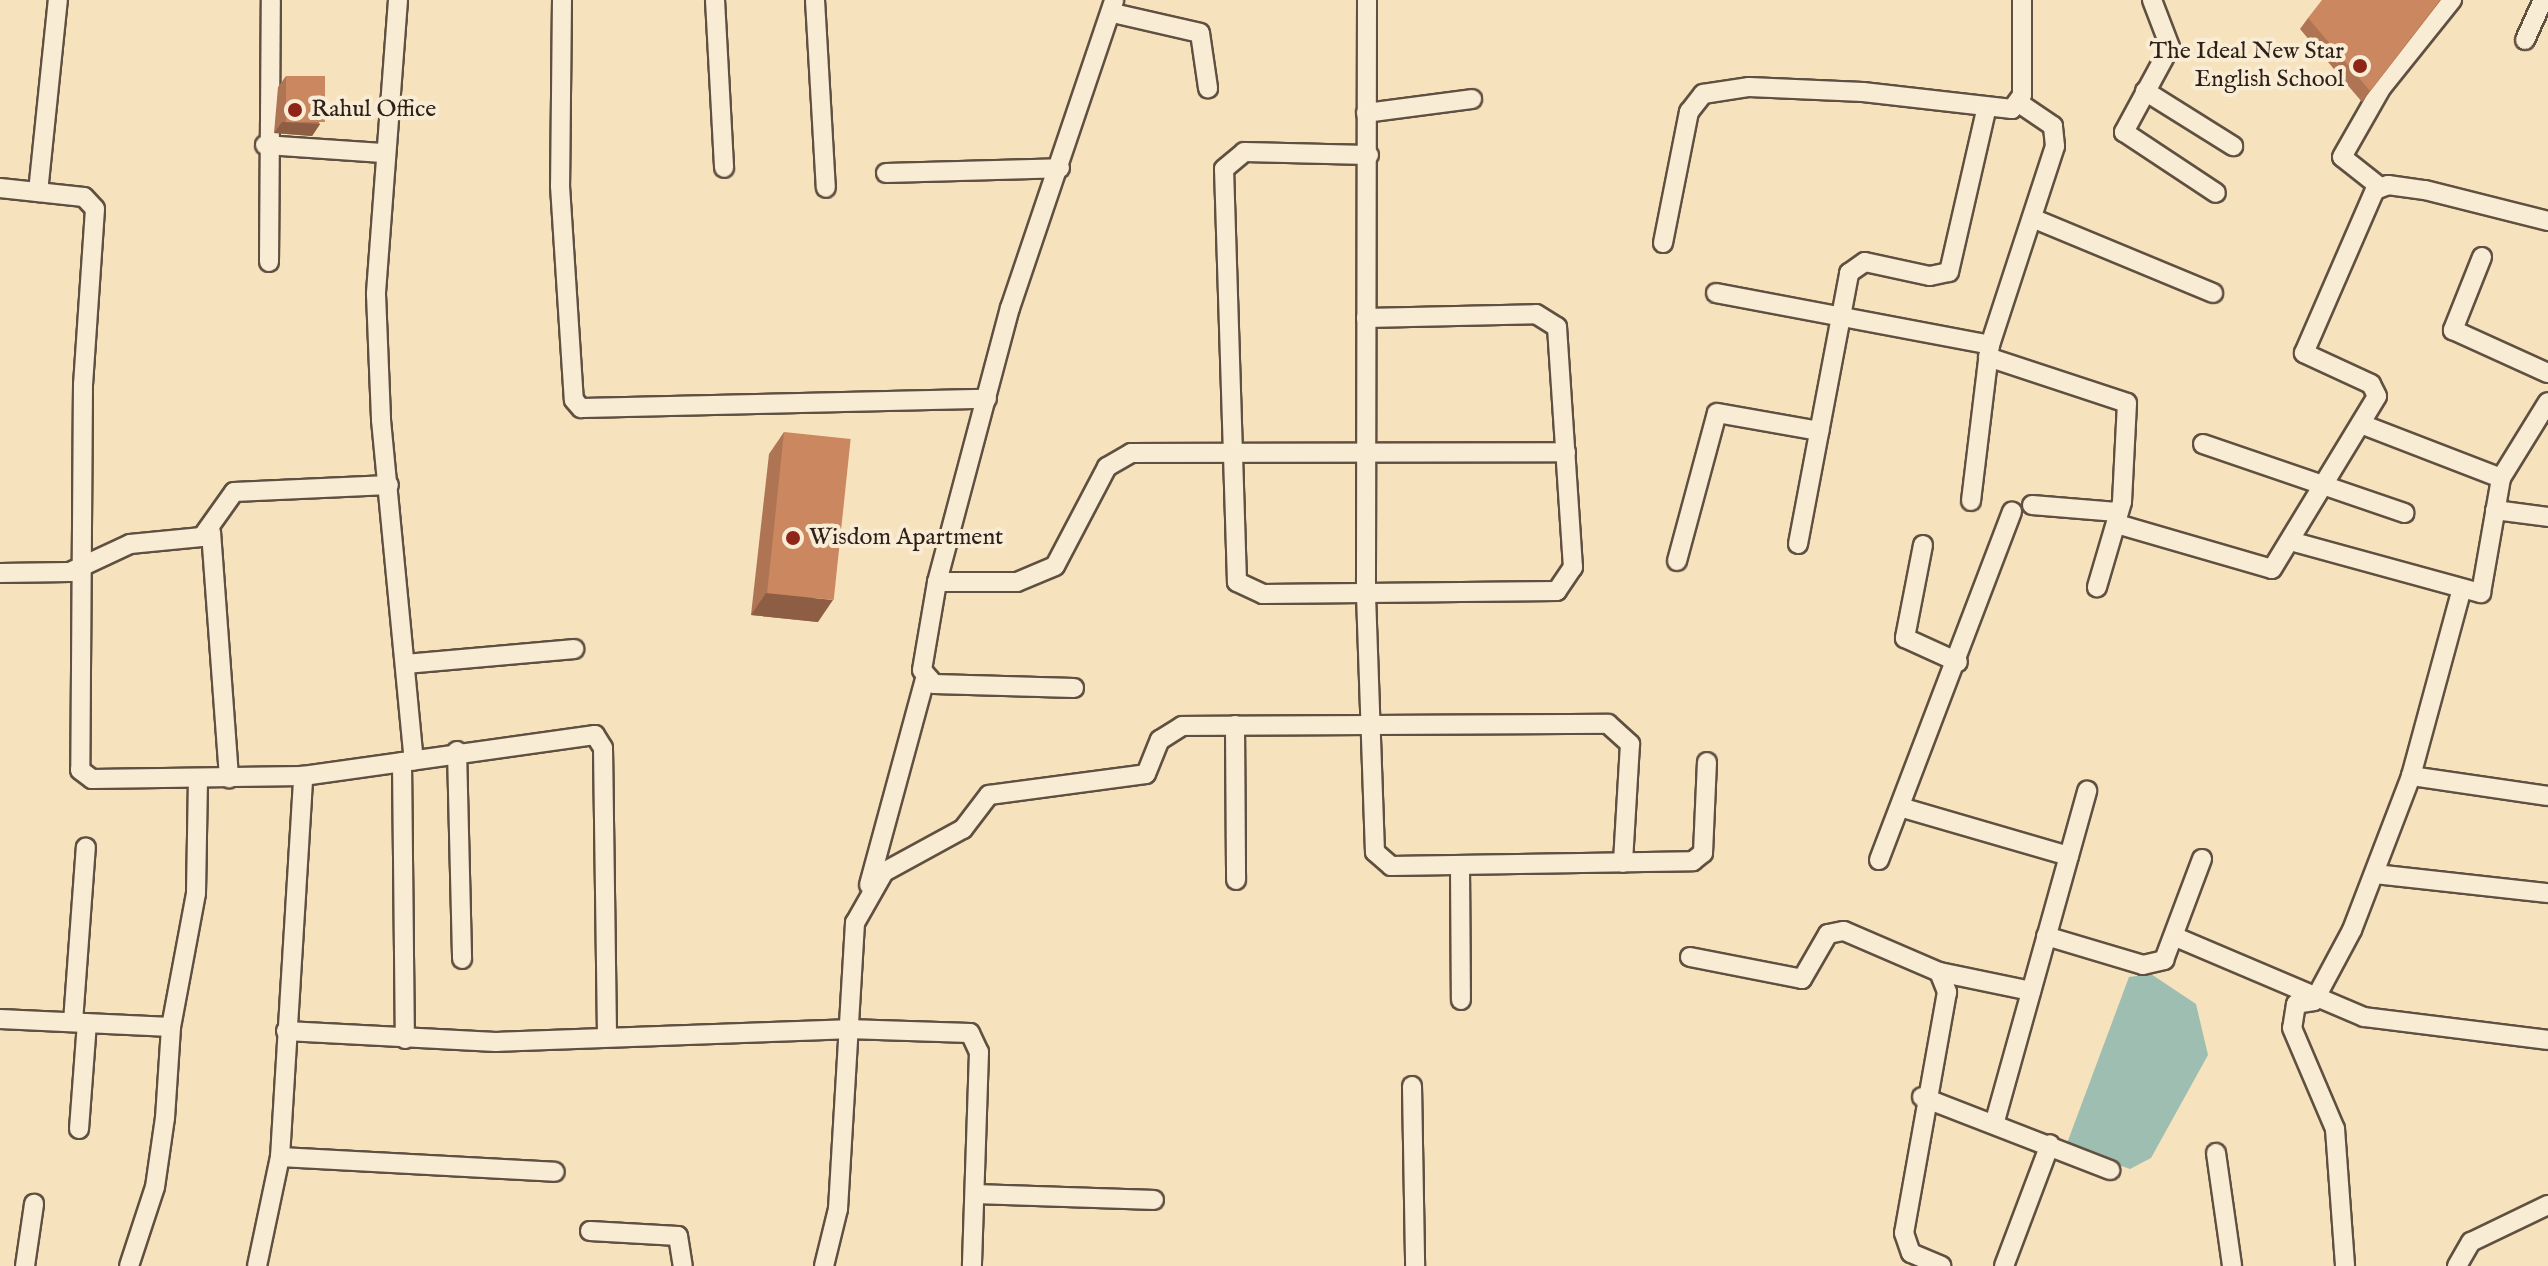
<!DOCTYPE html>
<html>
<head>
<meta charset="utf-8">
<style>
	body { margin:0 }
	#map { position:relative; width:2548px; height:1266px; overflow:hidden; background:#f6e2bd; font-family:"IM FELL English",serif }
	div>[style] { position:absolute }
	.water>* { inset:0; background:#9dbeb1 }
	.roads { filter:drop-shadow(2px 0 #605041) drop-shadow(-2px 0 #605041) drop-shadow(0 2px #605041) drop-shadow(0 -2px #605041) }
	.street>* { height:18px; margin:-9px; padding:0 9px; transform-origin:9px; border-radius:9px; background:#f9ecd4 }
	.wall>* { inset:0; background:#ae7453 }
	.shaded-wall>* { inset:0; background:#8d5e43 }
	.building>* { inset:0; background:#ca8760; transform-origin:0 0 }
	.dots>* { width:22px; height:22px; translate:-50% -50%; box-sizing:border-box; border:4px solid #f9ecd4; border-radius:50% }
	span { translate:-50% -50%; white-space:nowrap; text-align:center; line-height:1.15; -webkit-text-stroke:8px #f9ecd4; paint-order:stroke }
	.poi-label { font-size:24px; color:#2e1f18 }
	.right { translate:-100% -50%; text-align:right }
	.left { translate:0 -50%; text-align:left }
</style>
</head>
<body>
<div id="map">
	<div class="water">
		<i style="clip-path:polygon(2151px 974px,2196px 1004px,2208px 1055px,2151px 1158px,2130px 1169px,2066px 1146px,2129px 977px)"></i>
	</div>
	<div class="roads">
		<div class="street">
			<i style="left:398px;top:0;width:295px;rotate:94.3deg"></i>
			<i style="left:376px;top:294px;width:126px;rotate:87.7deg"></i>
			<i style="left:381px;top:420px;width:342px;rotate:84.5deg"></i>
			<i style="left:562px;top:0;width:186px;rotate:90.6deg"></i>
			<i style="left:560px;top:186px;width:214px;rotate:86.3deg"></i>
			<i style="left:574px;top:400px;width:11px;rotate:49deg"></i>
			<i style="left:581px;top:408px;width:406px;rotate:-1.3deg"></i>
			<i style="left:715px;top:0;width:168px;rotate:86.9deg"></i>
			<i style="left:815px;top:0;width:188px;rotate:86.7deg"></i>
			<i style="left:1367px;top:0;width:595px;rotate:90.1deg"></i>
			<i style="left:1366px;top:595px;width:257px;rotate:88deg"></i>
			<i style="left:1375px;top:852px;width:21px;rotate:41deg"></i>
			<i style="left:1391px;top:866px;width:302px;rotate:-0.9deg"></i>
			<i style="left:1693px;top:861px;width:13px;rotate:-39deg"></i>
			<i style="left:1703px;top:853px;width:91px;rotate:-87.5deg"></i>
			<i style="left:2152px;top:0;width:50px;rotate:69deg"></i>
			<i style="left:2170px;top:47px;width:97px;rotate:118.4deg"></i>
			<i style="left:2124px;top:132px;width:110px;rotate:33.5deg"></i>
			<i style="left:1113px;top:13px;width:89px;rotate:12.9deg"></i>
			<i style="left:1200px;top:33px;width:56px;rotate:81.7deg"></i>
			<i style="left:2525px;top:40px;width:44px;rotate:-65.8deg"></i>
			<i style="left:2145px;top:91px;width:104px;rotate:32deg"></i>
			<i style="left:1366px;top:113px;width:107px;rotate:-7.5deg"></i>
			<i style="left:265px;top:145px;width:116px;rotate:3.9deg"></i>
			<i style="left:886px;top:173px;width:174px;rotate:-1.6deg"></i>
			<i style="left:2380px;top:187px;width:48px;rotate:-141.7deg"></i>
			<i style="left:2342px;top:157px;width:81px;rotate:-60.3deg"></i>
			<i style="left:2382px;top:87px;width:112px;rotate:-51.2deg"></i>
			<i style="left:0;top:188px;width:84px;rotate:6.1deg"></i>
			<i style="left:84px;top:197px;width:16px;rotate:47deg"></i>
			<i style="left:95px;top:209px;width:175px;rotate:93.9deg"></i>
			<i style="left:83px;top:384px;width:386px;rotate:90.4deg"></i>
			<i style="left:80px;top:770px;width:15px;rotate:37deg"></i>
			<i style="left:92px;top:779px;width:211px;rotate:-0.8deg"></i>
			<i style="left:303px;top:776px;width:295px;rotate:-8deg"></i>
			<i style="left:595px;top:735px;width:15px;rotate:58deg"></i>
			<i style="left:603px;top:748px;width:289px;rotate:89.2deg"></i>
			<i style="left:38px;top:192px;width:193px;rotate:-84.1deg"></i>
			<i style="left:2032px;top:218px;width:196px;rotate:22.5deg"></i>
			<i style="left:1663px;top:243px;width:134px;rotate:-78.8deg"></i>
			<i style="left:1689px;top:112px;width:23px;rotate:-52deg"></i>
			<i style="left:1703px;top:94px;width:47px;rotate:-8.7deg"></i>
			<i style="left:1749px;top:87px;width:114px;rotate:2.5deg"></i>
			<i style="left:1863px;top:92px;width:150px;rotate:6.5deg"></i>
			<i style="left:2012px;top:109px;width:17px;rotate:-54deg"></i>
			<i style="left:2022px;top:95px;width:95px;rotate:-90deg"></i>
			<i style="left:2482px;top:257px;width:79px;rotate:111.7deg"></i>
			<i style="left:2453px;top:330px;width:104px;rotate:24.4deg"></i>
			<i style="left:269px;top:262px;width:262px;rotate:-89.6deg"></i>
			<i style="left:1716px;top:293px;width:279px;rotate:10.7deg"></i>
			<i style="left:1366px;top:318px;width:170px;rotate:-1.3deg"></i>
			<i style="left:1536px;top:314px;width:25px;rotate:32deg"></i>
			<i style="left:1557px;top:327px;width:241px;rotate:86.2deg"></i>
			<i style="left:1573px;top:567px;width:29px;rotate:124deg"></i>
			<i style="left:1557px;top:591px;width:294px;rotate:179.4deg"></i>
			<i style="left:1263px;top:594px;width:29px;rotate:-155deg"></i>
			<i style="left:1237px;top:582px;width:413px;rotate:-91.8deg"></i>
			<i style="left:1224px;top:169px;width:26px;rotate:-40deg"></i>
			<i style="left:1244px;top:152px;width:125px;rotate:1.4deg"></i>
			<i style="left:1988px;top:357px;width:146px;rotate:18.3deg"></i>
			<i style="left:2127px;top:403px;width:99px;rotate:92.9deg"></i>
			<i style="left:2122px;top:502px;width:89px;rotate:106.4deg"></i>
			<i style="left:2361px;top:424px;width:150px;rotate:21.1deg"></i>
			<i style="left:2203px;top:444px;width:213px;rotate:18.9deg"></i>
			<i style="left:1971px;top:501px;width:157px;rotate:-83.1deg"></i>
			<i style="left:1990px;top:345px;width:209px;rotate:-71.9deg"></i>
			<i style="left:2055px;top:146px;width:20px;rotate:-96deg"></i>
			<i style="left:2053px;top:126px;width:41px;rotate:-145.9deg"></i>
			<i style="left:2032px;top:505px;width:85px;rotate:4.7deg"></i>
			<i style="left:2117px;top:512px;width:12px;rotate:90deg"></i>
			<i style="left:2117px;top:524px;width:161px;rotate:16.2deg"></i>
			<i style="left:2272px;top:569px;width:202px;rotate:-58.7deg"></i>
			<i style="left:2377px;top:396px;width:13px;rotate:-117deg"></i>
			<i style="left:2371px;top:384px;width:74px;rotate:-155.2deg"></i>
			<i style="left:2304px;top:353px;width:178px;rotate:-66.5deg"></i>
			<i style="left:2375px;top:190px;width:14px;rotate:-21deg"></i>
			<i style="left:2388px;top:185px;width:37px;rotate:8deg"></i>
			<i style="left:2425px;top:190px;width:127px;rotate:14.1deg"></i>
			<i style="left:2495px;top:510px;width:53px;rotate:7.5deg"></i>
			<i style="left:211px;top:532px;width:247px;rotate:85.8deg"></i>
			<i style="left:2294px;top:542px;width:194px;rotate:15.3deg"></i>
			<i style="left:2481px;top:593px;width:117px;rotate:-80.1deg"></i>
			<i style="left:2501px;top:478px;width:89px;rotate:-58.3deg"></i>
			<i style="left:1798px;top:544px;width:276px;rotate:-79.3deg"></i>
			<i style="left:1849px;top:273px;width:19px;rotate:-35deg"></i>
			<i style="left:1865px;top:262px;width:66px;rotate:12.2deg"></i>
			<i style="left:1930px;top:276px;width:19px;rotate:-12deg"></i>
			<i style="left:1949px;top:272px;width:166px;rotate:-77.1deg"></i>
			<i style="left:1923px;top:545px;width:95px;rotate:101deg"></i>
			<i style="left:1905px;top:638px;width:58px;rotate:24.4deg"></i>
			<i style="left:1677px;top:561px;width:153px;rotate:-74.9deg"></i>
			<i style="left:1717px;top:413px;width:104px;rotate:10deg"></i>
			<i style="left:0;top:573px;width:70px;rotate:-0.8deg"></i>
			<i style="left:70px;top:572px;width:66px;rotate:-25deg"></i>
			<i style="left:130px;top:544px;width:72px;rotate:-5.6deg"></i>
			<i style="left:202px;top:537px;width:55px;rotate:-54.6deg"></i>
			<i style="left:234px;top:492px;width:155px;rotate:-2.6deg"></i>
			<i style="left:937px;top:582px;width:80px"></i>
			<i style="left:1017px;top:582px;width:41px;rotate:-22.8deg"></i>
			<i style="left:1055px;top:566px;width:112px;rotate:-62.3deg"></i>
			<i style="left:1107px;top:467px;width:28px;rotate:-30deg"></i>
			<i style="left:1131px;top:453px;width:435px;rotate:-0.1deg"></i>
			<i style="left:406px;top:664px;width:169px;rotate:-5.1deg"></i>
			<i style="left:1074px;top:688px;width:140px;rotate:-178.4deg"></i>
			<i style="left:934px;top:684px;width:18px;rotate:-131deg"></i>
			<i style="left:922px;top:670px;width:89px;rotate:-80.3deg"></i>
			<i style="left:937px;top:582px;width:284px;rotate:-75.1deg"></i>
			<i style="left:1010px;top:308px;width:325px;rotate:-71.3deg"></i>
			<i style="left:1235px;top:725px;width:155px;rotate:89.6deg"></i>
			<i style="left:457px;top:751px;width:208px;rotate:88.6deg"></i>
			<i style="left:402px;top:762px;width:277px;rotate:89.4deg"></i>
			<i style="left:2411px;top:776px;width:138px;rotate:8.3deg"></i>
			<i style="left:1900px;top:807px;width:176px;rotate:16.2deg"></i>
			<i style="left:1879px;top:860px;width:373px;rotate:-69.1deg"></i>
			<i style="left:1460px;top:868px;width:132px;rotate:89.6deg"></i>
			<i style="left:2375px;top:874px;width:174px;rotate:6.3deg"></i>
			<i style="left:869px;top:885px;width:213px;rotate:-74.8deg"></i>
			<i style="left:2046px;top:936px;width:101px;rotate:16.6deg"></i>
			<i style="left:2143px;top:965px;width:22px;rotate:-13deg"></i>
			<i style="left:2164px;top:960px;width:108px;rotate:-69.4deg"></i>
			<i style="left:2178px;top:938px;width:202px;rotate:23deg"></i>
			<i style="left:2364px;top:1017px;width:185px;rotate:7.1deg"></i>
			<i style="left:1690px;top:957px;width:114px;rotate:11.1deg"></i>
			<i style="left:1802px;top:979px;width:52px;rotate:-60deg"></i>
			<i style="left:1828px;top:934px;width:16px;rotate:-11deg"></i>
			<i style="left:1844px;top:931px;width:103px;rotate:23.3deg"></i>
			<i style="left:1939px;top:972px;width:22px;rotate:68deg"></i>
			<i style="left:1947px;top:992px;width:245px;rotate:100.1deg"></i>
			<i style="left:1904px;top:1233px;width:21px;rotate:71deg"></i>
			<i style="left:1911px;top:1253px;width:33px;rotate:23deg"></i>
			<i style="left:1939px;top:972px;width:94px;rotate:11.7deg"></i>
			<i style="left:2314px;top:1001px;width:81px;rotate:-61.8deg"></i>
			<i style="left:2352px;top:930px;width:165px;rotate:-69deg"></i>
			<i style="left:2411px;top:776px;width:191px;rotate:-74.8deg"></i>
			<i style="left:2314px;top:1001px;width:18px;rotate:171deg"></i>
			<i style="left:2296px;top:1004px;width:24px;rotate:99deg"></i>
			<i style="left:2292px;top:1028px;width:110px;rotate:66.9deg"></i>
			<i style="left:2335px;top:1129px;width:137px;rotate:85.8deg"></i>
			<i style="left:0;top:1019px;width:171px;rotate:2.7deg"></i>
			<i style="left:73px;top:1022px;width:175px;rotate:-85.8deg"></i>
			<i style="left:286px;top:1031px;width:210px;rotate:3deg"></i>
			<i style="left:496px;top:1042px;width:351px;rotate:-2.1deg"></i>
			<i style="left:847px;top:1029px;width:123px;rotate:1.9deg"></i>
			<i style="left:970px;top:1033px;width:21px;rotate:65deg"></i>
			<i style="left:979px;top:1052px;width:214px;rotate:91.9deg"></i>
			<i style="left:1412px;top:1086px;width:180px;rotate:89deg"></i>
			<i style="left:1922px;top:1097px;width:202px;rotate:21.2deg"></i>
			<i style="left:1995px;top:1121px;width:343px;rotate:-74.4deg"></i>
			<i style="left:79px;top:1129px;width:106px;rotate:-85.7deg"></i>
			<i style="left:2216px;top:1153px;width:114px;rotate:81.9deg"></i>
			<i style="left:280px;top:1157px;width:275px;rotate:3.1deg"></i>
			<i style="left:976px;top:1194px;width:178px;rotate:1.9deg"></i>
			<i style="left:590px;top:1231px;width:88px;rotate:3.3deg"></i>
			<i style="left:678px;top:1236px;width:30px;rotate:81deg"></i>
			<i style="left:25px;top:1266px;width:63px;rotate:-81.7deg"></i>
			<i style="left:129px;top:1266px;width:83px;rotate:-71.8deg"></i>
			<i style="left:155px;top:1187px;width:70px;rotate:-81.8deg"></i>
			<i style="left:165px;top:1118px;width:91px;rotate:-86.2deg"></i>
			<i style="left:171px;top:1027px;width:136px;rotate:-79.4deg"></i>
			<i style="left:196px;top:893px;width:114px;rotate:-89deg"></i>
			<i style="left:257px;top:1266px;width:111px;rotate:-78.1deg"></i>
			<i style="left:280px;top:1157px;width:382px;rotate:-86.5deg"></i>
			<i style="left:824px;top:1266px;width:59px;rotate:-76.2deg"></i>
			<i style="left:838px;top:1209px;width:287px;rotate:-86.6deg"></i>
			<i style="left:855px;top:923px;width:59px;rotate:-60.4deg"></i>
			<i style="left:884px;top:872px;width:90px;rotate:-28.6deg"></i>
			<i style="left:963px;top:829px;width:43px;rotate:-52.6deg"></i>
			<i style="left:989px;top:795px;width:158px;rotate:-7.6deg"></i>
			<i style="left:1146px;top:774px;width:37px;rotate:-68deg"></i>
			<i style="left:1160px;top:740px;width:26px;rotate:-32deg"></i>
			<i style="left:1182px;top:726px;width:426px;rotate:-0.3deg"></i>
			<i style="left:1608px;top:724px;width:30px;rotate:42deg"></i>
			<i style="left:1630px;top:744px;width:119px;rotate:93.4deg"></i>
			<i style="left:2004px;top:1266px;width:130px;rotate:-69.3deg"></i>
			<i style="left:2457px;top:1266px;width:28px;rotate:-60deg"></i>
			<i style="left:2471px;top:1242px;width:85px;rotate:-25.7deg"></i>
		</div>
	</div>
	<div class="wall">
		<i style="clip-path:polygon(2441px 0,2362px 102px,2300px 29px,2308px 18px)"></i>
		<i style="clip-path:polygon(286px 76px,320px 124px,312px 136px,274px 133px,278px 87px)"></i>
		<i style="clip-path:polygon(784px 432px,818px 622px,751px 615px,769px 454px)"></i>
	</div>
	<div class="shaded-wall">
		<i style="clip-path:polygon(282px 122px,320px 124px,312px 136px,274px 133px)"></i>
		<i style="clip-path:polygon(766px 593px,833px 600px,818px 622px,751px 615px)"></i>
	</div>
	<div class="building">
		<i style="clip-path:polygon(2322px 0,2440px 0,2370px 91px,2308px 18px)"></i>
		<i style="left:286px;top:76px;width:39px;height:46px"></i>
		<i style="left:784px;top:432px;width:67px;height:162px;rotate:6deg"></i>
	</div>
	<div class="dots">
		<i style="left:2360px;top:66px;background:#8f2418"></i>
		<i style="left:295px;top:110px;background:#8f2418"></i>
		<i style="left:793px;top:538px;background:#8f2418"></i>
	</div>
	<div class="poi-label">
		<span class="right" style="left:2344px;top:66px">The Ideal New Star<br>English School</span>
		<span class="left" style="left:311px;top:110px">Rahul Office</span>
		<span class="left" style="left:809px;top:538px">Wisdom Apartment</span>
	</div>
</div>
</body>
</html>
